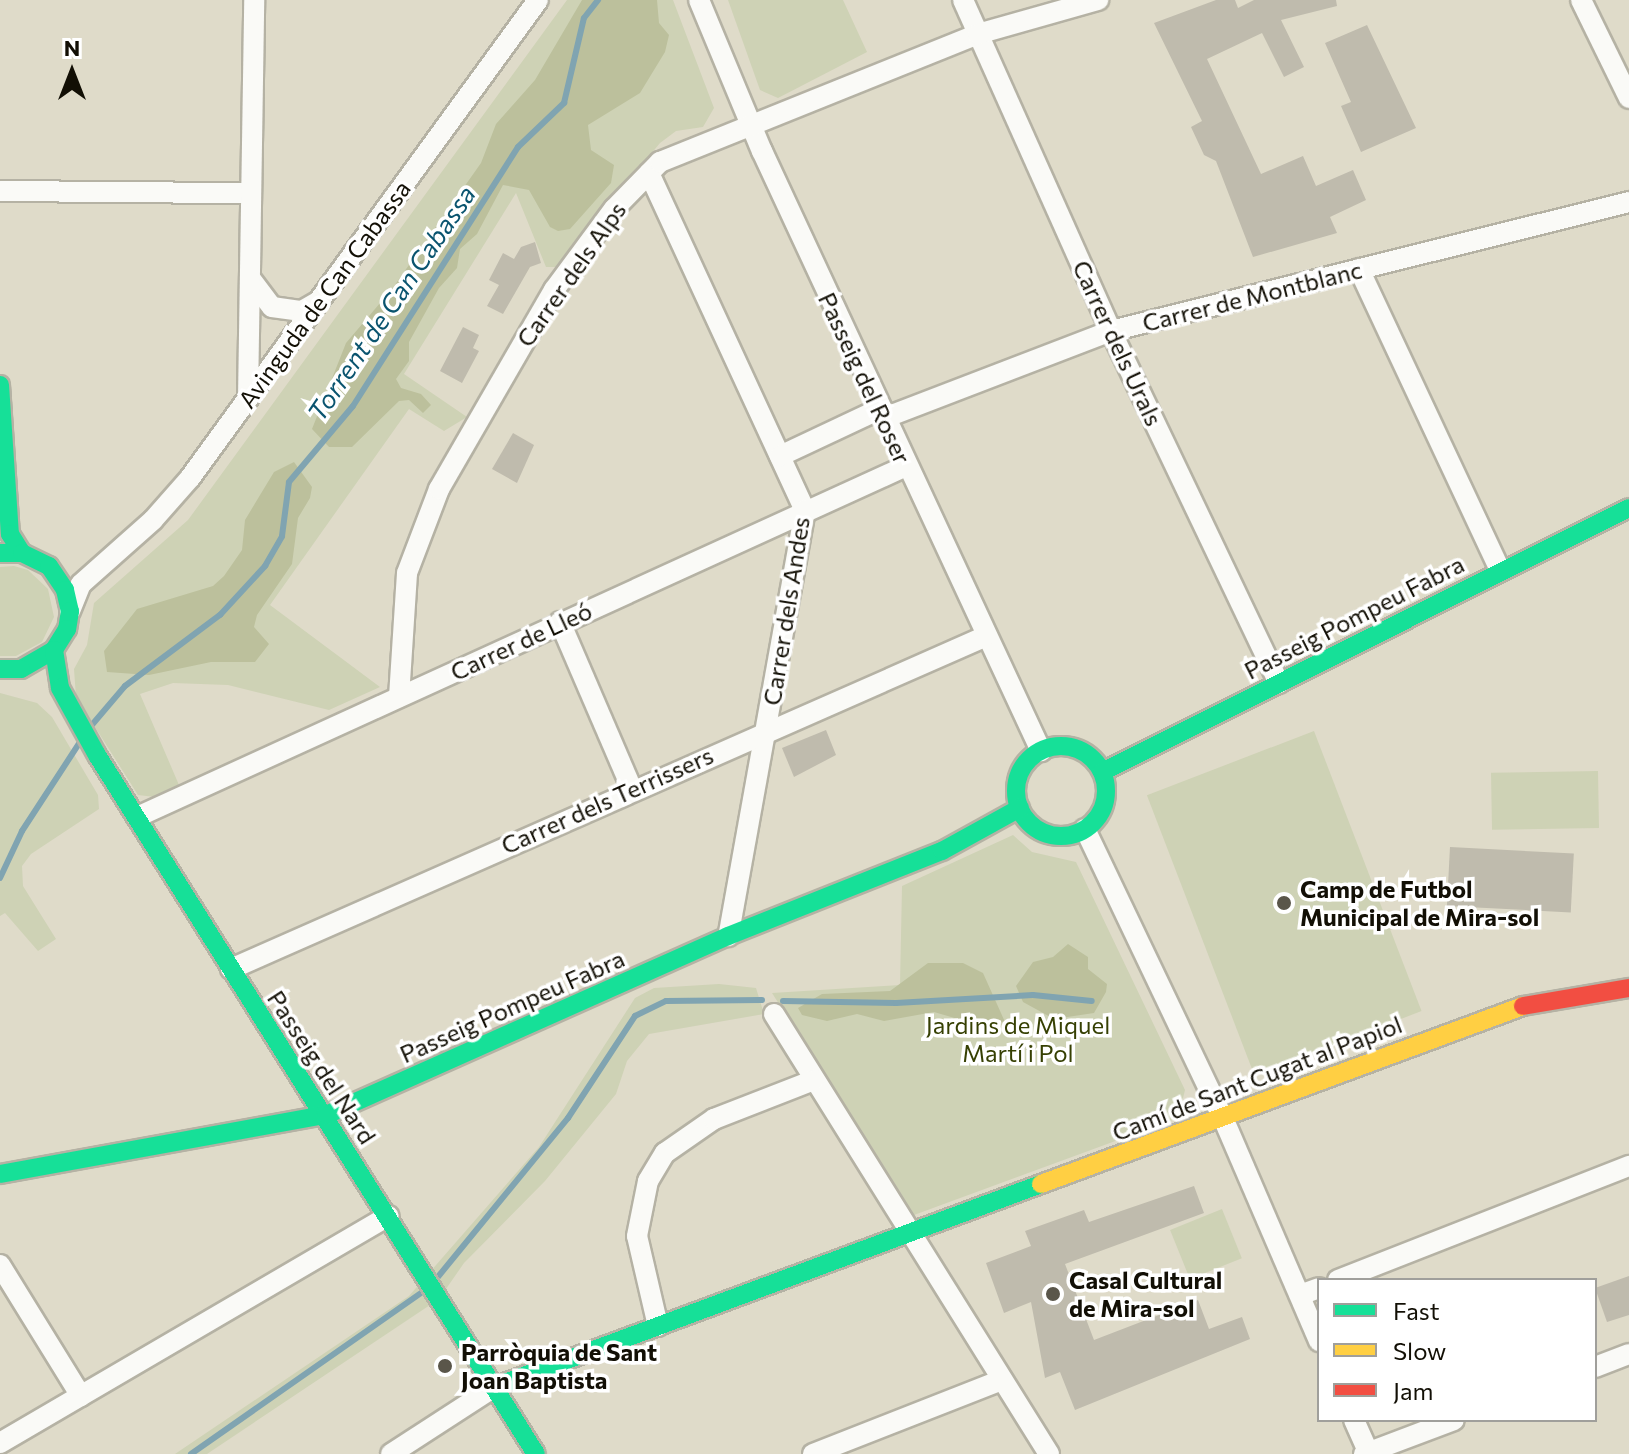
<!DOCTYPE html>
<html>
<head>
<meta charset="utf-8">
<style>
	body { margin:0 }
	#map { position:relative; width:1629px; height:1454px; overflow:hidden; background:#dfdbc9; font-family:Commissioner,sans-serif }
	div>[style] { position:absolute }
	.green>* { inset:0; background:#ced2b5; transform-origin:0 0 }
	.forest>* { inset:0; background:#bcc09c }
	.stream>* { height:6px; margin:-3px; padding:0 3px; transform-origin:3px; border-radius:3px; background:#80a4b1 }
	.building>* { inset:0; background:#bfbbad; transform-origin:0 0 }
	.roads { filter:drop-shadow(2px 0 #b5b2a4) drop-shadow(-2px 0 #b5b2a4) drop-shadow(0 2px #b5b2a4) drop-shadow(0 -2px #b5b2a4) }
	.street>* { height:20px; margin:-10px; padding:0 10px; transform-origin:10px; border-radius:10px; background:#fafaf7 }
	.fast>* { height:18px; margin:-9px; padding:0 9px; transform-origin:9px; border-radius:9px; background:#16e098 }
	.fast>.ring { margin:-9px; padding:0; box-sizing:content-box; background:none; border:18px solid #16e098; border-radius:50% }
	.slow>* { height:18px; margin:-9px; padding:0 9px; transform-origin:9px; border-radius:9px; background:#ffcf43 }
	.jam>* { height:18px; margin:-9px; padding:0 9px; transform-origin:9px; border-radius:9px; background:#f24e42 }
	.dots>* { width:22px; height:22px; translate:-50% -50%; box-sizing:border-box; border:4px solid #fff; border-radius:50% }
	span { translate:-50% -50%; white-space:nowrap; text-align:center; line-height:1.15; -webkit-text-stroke:7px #fff; paint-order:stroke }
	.street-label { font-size:24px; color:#120f05 }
	.poi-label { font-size:24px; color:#120f05; font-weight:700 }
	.left { translate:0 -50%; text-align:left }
	.park-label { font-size:24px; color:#364003 }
	.water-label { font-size:26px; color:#0a546f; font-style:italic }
	.legend { position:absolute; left:1317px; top:1278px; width:280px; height:144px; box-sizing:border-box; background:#fff; border:2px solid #a09f9b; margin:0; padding:10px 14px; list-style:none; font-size:24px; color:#120f05 }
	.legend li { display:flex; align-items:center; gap:16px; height:40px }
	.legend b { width:40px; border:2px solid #a09f9b }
	.north { position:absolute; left:32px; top:32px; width:80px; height:80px; -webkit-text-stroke:6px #fff; paint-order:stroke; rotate:0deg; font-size:22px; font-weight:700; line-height:32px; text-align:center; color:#120f05 }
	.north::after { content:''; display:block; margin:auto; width:28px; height:36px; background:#120f05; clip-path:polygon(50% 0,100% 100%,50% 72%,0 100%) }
</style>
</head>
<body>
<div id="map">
	<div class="green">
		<i style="clip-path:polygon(567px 0,673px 0,714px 108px,703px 127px,676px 131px,660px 143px,557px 267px,546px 267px,516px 193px,404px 374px,467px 417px,444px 431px,409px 409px,270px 605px,380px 687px,329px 710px,228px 685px,173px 683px,140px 694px,179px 785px,155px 797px,138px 795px,76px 697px,74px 669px,87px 645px,94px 603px,188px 520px)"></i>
		<i style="clip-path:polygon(728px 0,843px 0,867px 52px,778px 98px,760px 90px)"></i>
		<i style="clip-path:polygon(14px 566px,28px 570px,48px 589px,54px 617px,42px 642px,16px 656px,0 656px,0 567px)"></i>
		<i style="clip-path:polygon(0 693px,37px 703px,52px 717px,98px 795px,99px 809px,31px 854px,22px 866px,23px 886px,56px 939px,38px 951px,5px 913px,0 916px)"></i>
		<i style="left:1314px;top:731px;width:300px;height:179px;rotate:69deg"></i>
		<i style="left:1598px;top:771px;width:57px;height:107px;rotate:89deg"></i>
		<i style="clip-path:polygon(1013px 835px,1032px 852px,1076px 862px,1185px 1090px,1178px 1118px,914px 1215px,772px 993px,900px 985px,902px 886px)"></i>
		<i style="clip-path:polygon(719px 984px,756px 988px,764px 1014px,649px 1034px,627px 1061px,616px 1094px,545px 1181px,464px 1263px,439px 1299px,207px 1454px,175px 1454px,409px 1296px,539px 1147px,635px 998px,654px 988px)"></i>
		<i style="left:1222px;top:1209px;width:53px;height:56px;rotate:68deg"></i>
	</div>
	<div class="forest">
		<i style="clip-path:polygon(582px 0,657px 0,659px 23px,669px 35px,665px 52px,640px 93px,588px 125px,591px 150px,614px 165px,611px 183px,570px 229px,558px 231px,550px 227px,529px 190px,503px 185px,477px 234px,460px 249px,457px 268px,439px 288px,409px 342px,409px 361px,396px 379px,401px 388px,421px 394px,431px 405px,423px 413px,409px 400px,399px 401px,352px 447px,329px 447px,312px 429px,346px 343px,392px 289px,481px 163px,496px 124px,535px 80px)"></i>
		<i style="clip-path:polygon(294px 462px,312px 487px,310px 498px,298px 518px,292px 564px,257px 615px,254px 627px,269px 644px,255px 662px,211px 662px,149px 675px,107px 672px,104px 651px,137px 609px,213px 586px,224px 576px,242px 550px,245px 520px,274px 472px)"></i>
		<i style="clip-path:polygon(1068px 944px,1088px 957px,1088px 969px,1107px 984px,1106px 992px,1094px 1013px,1054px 1019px,1023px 1002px,1016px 986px,1033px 962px,1053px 957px)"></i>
		<i style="clip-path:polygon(928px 963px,963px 963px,983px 973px,1005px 1022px,958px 1019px,934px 1012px,884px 1021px,857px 1014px,827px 1021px,802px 1015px,798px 1008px,822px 994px,890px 991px)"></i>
	</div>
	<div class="stream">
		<i style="left:91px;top:726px;width:52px;rotate:-49.6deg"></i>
		<i style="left:125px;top:686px;width:119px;rotate:-36.8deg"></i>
		<i style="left:220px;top:615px;width:67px;rotate:-47.4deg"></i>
		<i style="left:265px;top:566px;width:34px;rotate:-60deg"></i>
		<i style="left:282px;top:536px;width:54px;rotate:-82.6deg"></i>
		<i style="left:289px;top:482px;width:99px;rotate:-49.9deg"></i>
		<i style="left:353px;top:406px;width:307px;rotate:-57.5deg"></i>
		<i style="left:518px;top:147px;width:64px;rotate:-43.7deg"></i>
		<i style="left:564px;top:103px;width:87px;rotate:-76.8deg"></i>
		<i style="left:584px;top:18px;width:23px;rotate:-52deg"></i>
		<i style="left:0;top:878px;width:52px;rotate:-64.9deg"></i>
		<i style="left:22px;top:831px;width:106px;rotate:-56.9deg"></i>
		<i style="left:783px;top:1001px;width:113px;rotate:1deg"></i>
		<i style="left:896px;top:1003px;width:137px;rotate:-3.3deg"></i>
		<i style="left:1033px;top:995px;width:59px;rotate:5.8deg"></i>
		<i style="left:437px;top:1278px;width:207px;rotate:-50.7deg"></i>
		<i style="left:568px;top:1118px;width:122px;rotate:-56.7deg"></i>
		<i style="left:635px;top:1016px;width:34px;rotate:-26deg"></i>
		<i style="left:666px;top:1001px;width:96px;rotate:-0.6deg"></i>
		<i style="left:191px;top:1454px;width:284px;rotate:-35deg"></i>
	</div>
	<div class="building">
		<i style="clip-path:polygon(1216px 0,1235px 0,1238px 8px,1254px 0,1336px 0,1337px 6px,1281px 20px,1304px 67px,1284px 77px,1262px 33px,1207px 59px,1261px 174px,1303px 156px,1316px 186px,1353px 170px,1366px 200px,1330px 217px,1337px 233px,1253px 257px,1216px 161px,1204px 155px,1191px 127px,1202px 121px,1154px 23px)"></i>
		<i style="clip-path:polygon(1367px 25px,1416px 128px,1361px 152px,1341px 106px,1351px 102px,1325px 43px)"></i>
		<i style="clip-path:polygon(535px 242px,541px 263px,530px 267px,503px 314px,487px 306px,499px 285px,489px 280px,503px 253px,514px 259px,521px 247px)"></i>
		<i style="clip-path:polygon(463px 327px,479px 335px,473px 348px,479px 351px,462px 383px,440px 371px)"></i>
		<i style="clip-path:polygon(513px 433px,534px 445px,517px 483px,492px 469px)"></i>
		<i style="clip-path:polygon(826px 730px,836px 755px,794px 777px,782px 748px)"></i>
		<i style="left:1450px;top:847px;width:124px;height:59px;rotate:3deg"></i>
		<i style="clip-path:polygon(1194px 1186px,1204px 1213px,1065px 1264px,1094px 1340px,1198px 1300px,1209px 1329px,1242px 1317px,1250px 1339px,1075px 1410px,1060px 1372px,1045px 1378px,1031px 1302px,1004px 1313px,986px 1263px,1031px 1246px,1025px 1231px,1084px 1210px,1089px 1222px)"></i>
		<i style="clip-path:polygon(1629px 1276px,1629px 1315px,1607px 1322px,1595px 1288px)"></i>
	</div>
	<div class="roads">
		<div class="street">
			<i style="left:699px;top:0;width:164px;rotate:67.4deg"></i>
			<i style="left:762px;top:151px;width:662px;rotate:65.06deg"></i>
			<i style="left:963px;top:0;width:363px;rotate:65.9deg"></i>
			<i style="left:1111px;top:331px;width:390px;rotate:64.5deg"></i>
			<i style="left:1581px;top:0;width:109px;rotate:63.9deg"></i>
			<i style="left:649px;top:173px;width:371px;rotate:65.2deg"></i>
			<i style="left:805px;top:510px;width:433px;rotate:100.2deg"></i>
			<i style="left:0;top:191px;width:251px;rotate:0.5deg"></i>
			<i style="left:1359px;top:269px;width:332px;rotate:64.9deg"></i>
			<i style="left:250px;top:278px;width:36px;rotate:53deg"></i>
			<i style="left:272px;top:307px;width:30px;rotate:8deg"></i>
			<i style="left:302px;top:311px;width:20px;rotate:-30deg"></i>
			<i style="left:248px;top:398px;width:398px;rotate:-89.1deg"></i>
			<i style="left:884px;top:418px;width:243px;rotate:-21deg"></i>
			<i style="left:1111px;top:331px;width:534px;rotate:-13.98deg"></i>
			<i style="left:780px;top:456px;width:110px;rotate:-25.2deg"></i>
			<i style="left:70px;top:611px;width:29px;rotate:-68deg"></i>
			<i style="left:81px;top:584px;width:96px;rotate:-41.6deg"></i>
			<i style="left:153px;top:520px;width:56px;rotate:-48.6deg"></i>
			<i style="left:190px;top:478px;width:591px;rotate:-53.94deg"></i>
			<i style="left:560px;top:622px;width:182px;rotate:66.7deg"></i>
			<i style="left:399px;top:697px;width:124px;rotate:-86.3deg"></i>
			<i style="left:407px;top:573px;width:90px;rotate:-69.1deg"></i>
			<i style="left:439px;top:489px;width:230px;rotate:-60deg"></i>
			<i style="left:554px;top:290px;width:101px;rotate:-53.5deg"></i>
			<i style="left:614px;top:209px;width:66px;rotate:-45.6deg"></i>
			<i style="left:660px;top:162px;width:343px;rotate:-21.9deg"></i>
			<i style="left:978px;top:34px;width:125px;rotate:-15.8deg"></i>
			<i style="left:137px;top:817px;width:845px;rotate:-24.53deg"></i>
			<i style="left:1085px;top:829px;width:320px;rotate:64.5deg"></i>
			<i style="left:1223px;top:1118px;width:243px;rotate:66.7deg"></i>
			<i style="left:231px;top:969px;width:823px;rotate:-23.79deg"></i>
			<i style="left:774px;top:1014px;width:519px;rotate:57.99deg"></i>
			<i style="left:0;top:1265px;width:154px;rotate:58.3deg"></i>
			<i style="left:1338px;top:1280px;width:313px;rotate:-21.4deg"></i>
			<i style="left:1300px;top:1295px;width:20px;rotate:-20deg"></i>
			<i style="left:658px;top:1326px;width:92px;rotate:-103.1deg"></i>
			<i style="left:637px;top:1236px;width:56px;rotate:-78.7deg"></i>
			<i style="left:648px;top:1181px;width:33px;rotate:-59deg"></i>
			<i style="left:665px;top:1153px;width:60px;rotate:-34.8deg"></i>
			<i style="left:714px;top:1119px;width:107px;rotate:-21.3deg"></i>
			<i style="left:1595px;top:1367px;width:36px;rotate:-21deg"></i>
			<i style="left:1354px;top:1420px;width:37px;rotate:66deg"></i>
			<i style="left:0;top:1443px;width:450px;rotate:-30.3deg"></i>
			<i style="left:391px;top:1454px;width:123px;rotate:-33deg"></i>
			<i style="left:813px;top:1454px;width:203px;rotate:-21.4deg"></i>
			<i style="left:1364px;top:1454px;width:96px;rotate:-20.7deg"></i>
		</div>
		<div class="fast">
			<i style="left:0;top:385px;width:149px;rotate:86.2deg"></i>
			<i style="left:10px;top:534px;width:22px;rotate:58deg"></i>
			<i style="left:0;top:553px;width:22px"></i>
			<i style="left:22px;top:553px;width:30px;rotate:26deg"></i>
			<i style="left:49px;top:566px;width:29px;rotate:56deg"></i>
			<i style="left:65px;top:590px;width:22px;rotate:77deg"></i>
			<i style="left:70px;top:611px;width:18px;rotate:99deg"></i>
			<i style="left:67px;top:629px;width:25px;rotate:122deg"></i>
			<i style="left:54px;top:650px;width:38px;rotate:150deg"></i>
			<i style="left:21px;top:669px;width:21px;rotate:180deg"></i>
			<i style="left:54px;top:650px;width:38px;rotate:81deg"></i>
			<i style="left:60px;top:688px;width:77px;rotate:61.1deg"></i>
			<i style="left:97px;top:755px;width:825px;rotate:57.87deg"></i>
			<i class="ring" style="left:1016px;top:746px;width:72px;height:72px"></i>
			<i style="left:1102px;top:772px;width:589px;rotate:-26.61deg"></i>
			<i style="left:0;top:1174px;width:331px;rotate:-10.3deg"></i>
			<i style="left:326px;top:1115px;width:440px;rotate:-24deg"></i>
			<i style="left:728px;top:936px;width:230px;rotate:-21.7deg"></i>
			<i style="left:942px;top:851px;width:89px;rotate:-28.9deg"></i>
			<i style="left:494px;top:1387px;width:583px;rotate:-20.36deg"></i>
		</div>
		<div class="slow">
			<i style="left:1041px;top:1184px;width:514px;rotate:-20.27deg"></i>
		</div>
		<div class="jam">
			<i style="left:1523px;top:1006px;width:108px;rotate:-9.6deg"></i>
		</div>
	</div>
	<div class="dots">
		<i style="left:1284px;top:903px;background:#5a564a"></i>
		<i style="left:1053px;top:1294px;background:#5a564a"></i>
		<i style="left:445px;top:1366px;background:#5a564a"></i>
	</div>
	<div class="street-label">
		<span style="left:571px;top:274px;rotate:-55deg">Carrer dels Alps</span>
		<span style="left:324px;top:294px;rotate:-54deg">Avinguda de Can Cabassa</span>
		<span style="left:1252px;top:296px;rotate:-14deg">Carrer de Montblanc</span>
		<span style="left:1118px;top:343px;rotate:65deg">Carrer dels Urals</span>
		<span style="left:865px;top:378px;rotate:65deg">Passeig del Roser</span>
		<span style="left:786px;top:611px;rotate:-81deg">Carrer dels Andes</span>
		<span style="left:1354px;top:617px;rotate:-27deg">Passeig Pompeu Fabra</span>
		<span style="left:521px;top:641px;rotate:-25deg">Carrer de Lleó</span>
		<span style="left:607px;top:800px;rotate:-24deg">Carrer dels Terrissers</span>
		<span style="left:512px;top:1006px;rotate:-24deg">Passeig Pompeu Fabra</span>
		<span style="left:322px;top:1067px;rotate:57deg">Passeig del Nard</span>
		<span style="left:1257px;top:1078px;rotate:-21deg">Camí de Sant Cugat al Papiol</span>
	</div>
	<div class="poi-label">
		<span class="left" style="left:1300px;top:903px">Camp de Futbol<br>Municipal de Mira-sol</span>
		<span class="left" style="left:1069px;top:1294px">Casal Cultural<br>de Mira-sol</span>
		<span class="left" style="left:461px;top:1366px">Parròquia de Sant<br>Joan Baptista</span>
	</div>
	<div class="park-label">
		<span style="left:1018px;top:1039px">Jardins de Miquel<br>Martí i Pol</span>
	</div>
	<div class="water-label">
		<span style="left:391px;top:303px;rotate:-56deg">Torrent de Can Cabassa</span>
	</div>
	<ul class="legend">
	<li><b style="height:10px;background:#16e098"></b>Fast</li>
	<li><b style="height:10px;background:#ffcf43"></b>Slow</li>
	<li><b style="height:10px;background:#f24e42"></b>Jam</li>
	</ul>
	<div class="north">N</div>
</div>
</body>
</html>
